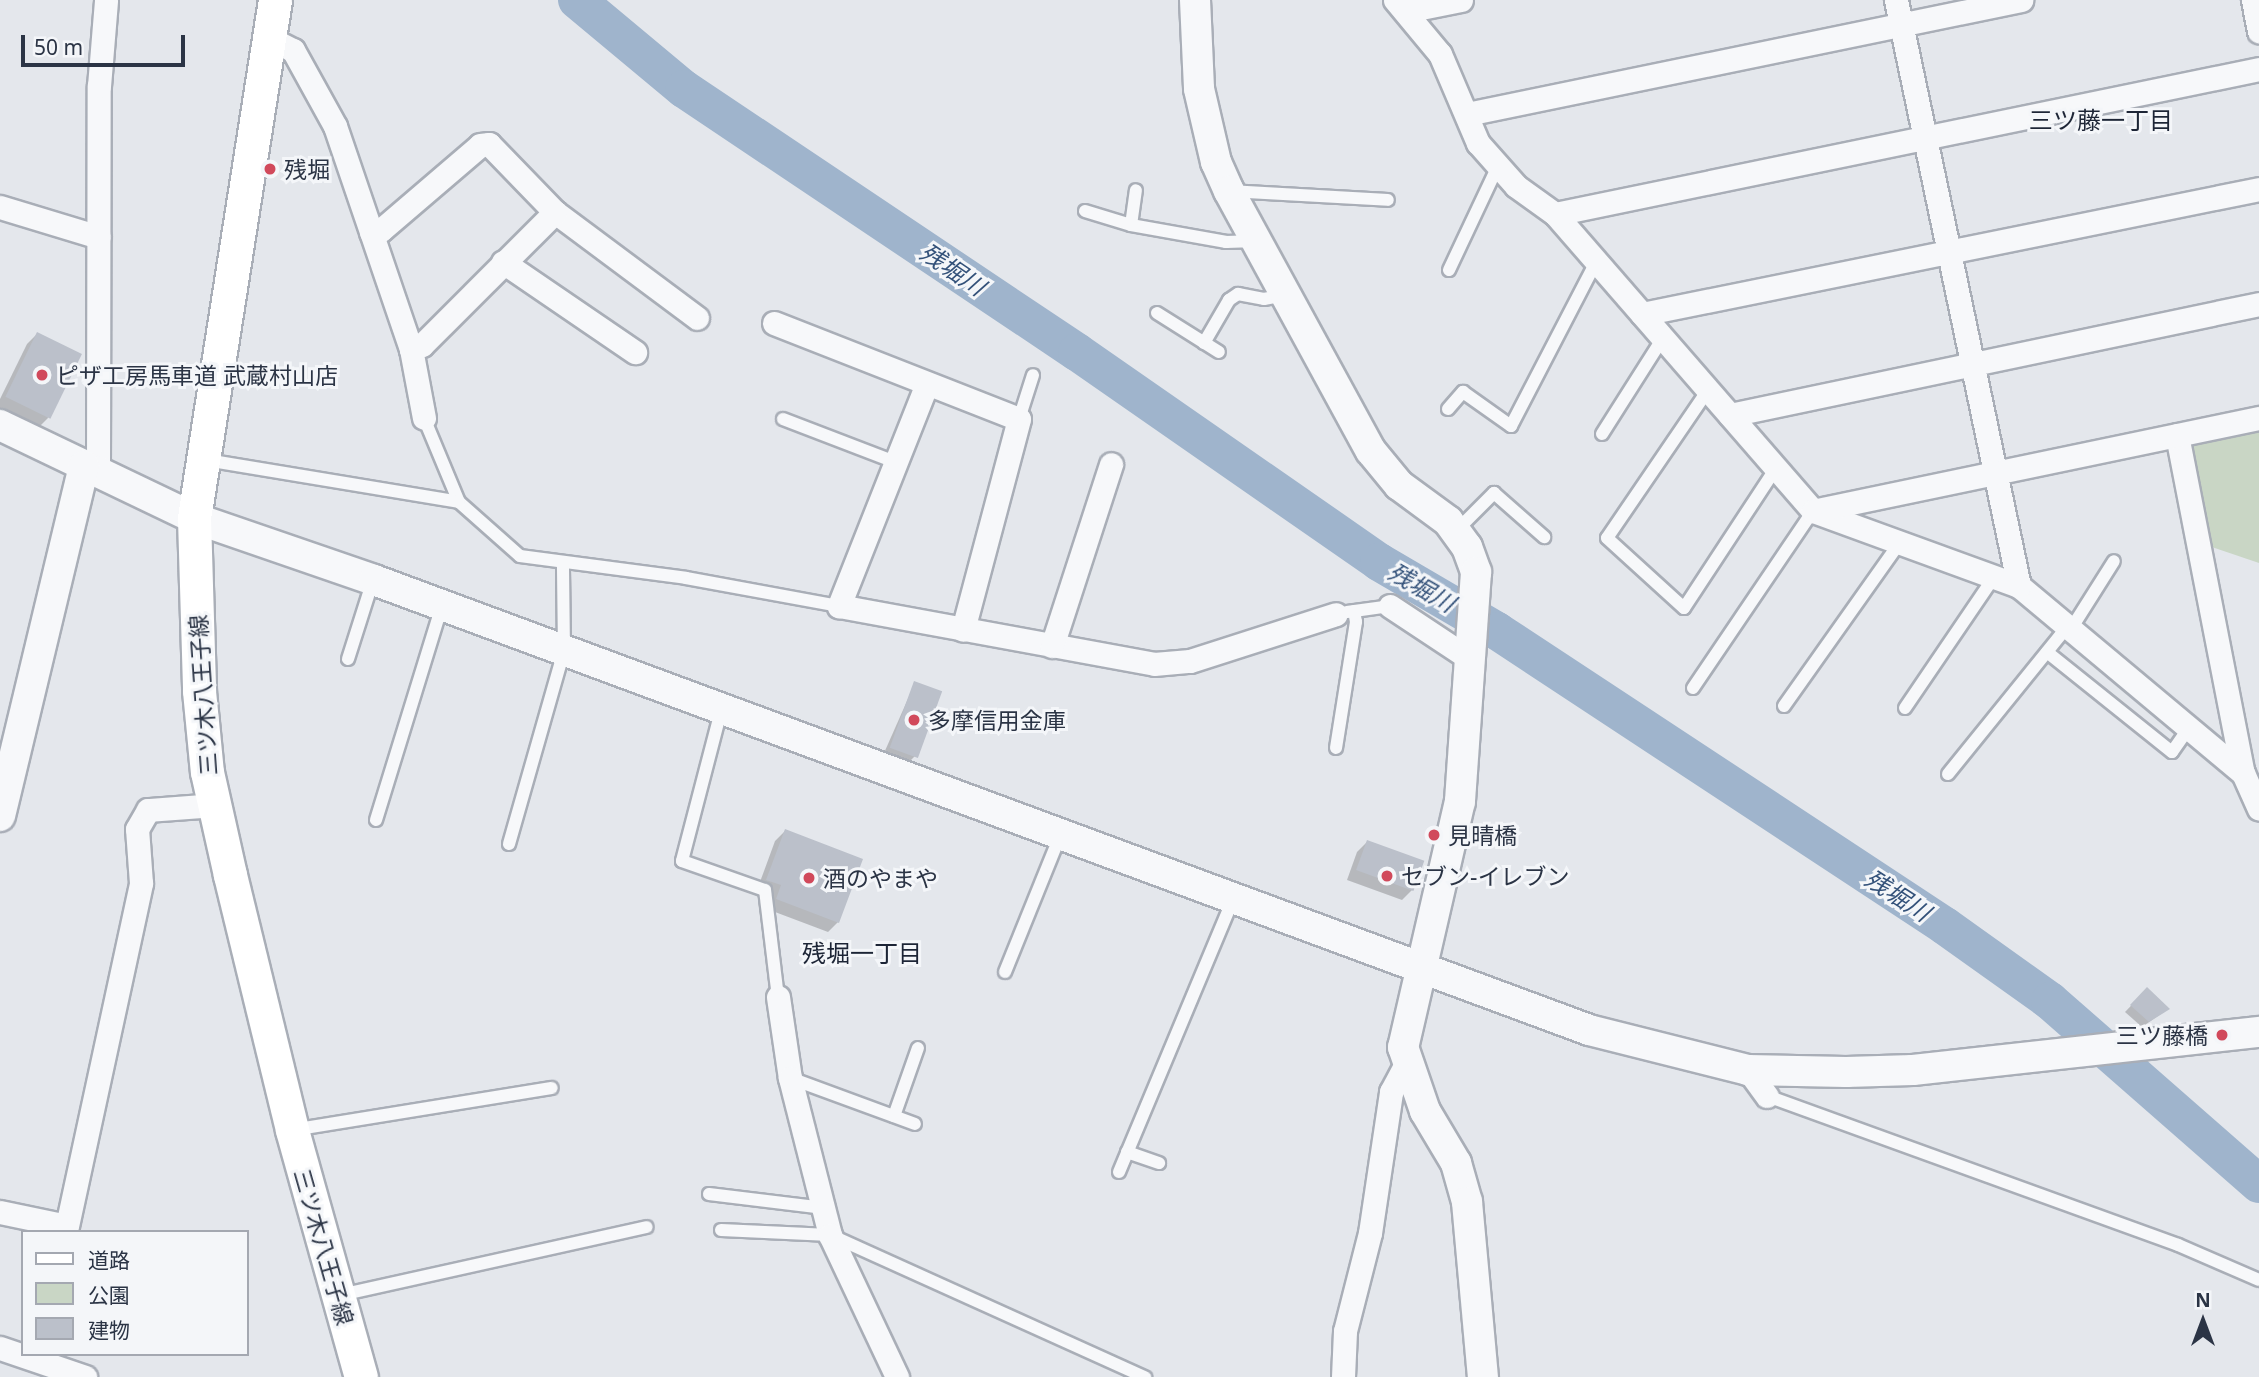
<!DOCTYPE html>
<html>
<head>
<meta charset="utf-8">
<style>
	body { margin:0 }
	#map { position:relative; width:2259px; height:1377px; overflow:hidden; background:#e4e7ec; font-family:"Noto Sans","Noto Sans JP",sans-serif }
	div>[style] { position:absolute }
	.green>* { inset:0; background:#c9d6c5 }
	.shadow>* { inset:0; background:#0003 }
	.river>* { height:38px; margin:-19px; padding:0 19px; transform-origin:19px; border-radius:19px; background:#9fb4cc }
	.building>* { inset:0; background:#bbc0ca; transform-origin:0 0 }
	.roads { filter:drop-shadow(2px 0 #a9aeb7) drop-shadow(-2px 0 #a9aeb7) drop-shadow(0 2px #a9aeb7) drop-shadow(0 -2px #a9aeb7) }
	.service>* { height:12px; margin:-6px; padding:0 6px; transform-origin:6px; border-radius:6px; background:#f7f8fa }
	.minor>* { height:23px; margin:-11.5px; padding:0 11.5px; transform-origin:11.5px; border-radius:11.5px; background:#f7f8fa }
	.tertiary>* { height:30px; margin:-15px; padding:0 15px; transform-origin:15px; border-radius:15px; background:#f7f8fa }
	.secondary>* { height:33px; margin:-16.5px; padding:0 16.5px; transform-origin:16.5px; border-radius:16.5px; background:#fff }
	.dots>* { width:19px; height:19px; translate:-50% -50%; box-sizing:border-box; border:4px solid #f4f6f9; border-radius:50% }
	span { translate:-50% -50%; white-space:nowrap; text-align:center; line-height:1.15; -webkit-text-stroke:6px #f4f6f9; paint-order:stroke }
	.poi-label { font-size:23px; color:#2b3445 }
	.left { translate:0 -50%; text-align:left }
	.right { translate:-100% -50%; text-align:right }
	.street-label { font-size:23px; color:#2b3445 }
	.neighbourhood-label { font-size:24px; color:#1d2536 }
	.water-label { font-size:24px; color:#34527a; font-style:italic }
	.legend { position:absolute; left:21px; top:1230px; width:228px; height:126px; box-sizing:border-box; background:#f4f6f9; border:2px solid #a4a8b1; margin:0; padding:9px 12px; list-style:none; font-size:21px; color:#2b3445 }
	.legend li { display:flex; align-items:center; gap:14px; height:35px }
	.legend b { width:35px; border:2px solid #a4a8b1 }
	.north { position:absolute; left:2168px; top:1286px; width:70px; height:70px; -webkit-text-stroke:5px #f4f6f9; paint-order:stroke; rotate:0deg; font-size:19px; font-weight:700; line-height:28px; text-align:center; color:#2b3445 }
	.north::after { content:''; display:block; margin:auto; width:24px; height:32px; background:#2b3445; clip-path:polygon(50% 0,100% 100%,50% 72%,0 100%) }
	.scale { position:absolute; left:21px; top:35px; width:164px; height:32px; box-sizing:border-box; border:4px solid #2b3445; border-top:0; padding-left:9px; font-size:21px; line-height:24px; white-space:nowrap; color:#2b3445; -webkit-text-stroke:5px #f4f6f9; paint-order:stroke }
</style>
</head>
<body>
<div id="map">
	<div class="green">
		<i style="clip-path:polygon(2259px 422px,2259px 563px,2203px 544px,2182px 437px)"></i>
	</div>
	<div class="shadow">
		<i style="clip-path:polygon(37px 334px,48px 418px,38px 428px,0 409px,0 399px,27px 344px)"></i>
		<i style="clip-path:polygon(915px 683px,915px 756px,909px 762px,884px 753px)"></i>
		<i style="clip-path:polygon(785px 831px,861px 860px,838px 922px,828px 932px,767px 909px,772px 895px,757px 890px,775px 841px)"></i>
		<i style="clip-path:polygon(1367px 842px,1412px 890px,1402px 900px,1347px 880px,1357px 852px)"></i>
		<i style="clip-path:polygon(2147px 989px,2168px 1009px,2142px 1027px,2125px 1012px)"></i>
	</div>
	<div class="river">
		<i style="left:577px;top:0;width:139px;rotate:39.8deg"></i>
		<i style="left:684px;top:89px;width:473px;rotate:33.8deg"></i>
		<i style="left:1077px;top:352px;width:368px;rotate:34.8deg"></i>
		<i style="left:1379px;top:562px;width:137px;rotate:30.3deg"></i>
		<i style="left:1497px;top:631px;width:536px;rotate:33.36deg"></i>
		<i style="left:1945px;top:926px;width:129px;rotate:35.5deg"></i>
		<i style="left:2050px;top:1001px;width:278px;rotate:41.2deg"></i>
	</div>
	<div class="building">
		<i style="left:37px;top:332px;width:50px;height:72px;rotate:26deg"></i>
		<i style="left:914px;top:681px;width:30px;height:71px;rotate:20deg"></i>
		<i style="clip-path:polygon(785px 829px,863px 859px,839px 923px,776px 899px,781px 885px,766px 880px)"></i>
		<i style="left:1367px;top:840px;width:61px;height:32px;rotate:20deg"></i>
		<i style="clip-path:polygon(2147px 987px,2170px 1009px,2149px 1022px,2130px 1005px)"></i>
	</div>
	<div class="roads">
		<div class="service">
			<i style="left:1229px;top:191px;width:159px;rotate:3.2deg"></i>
			<i style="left:1085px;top:211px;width:48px;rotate:16.9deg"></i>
			<i style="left:1131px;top:225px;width:97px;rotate:10.1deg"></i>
			<i style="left:1226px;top:242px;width:30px;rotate:-2deg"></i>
			<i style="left:1131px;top:225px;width:35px;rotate:-82deg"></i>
			<i style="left:1449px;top:270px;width:115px;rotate:-64.8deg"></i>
			<i style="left:1157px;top:313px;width:73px;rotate:32.2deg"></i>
			<i style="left:1204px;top:343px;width:50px;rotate:-59.8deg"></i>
			<i style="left:1229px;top:300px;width:11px;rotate:-34deg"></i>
			<i style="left:1238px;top:294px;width:26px;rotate:11deg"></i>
			<i style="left:1264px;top:299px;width:21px;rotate:-11deg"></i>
			<i style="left:1708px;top:390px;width:179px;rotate:124.3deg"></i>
			<i style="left:1607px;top:538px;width:104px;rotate:42.3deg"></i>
			<i style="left:1684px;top:608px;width:168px;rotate:-56.7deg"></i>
			<i style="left:1448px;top:409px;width:23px;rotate:-49deg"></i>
			<i style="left:1463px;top:392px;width:59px;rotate:35.3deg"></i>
			<i style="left:1511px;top:426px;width:185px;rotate:-62.6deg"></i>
			<i style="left:424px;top:418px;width:91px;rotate:67.4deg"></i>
			<i style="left:459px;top:502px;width:81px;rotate:41.5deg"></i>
			<i style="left:520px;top:556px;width:167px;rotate:7.5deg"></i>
			<i style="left:686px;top:578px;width:156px;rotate:10.4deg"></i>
			<i style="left:783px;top:419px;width:120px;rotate:21deg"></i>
			<i style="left:1019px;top:419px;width:46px;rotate:-72.3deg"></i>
			<i style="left:1602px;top:434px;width:114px;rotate:-57.6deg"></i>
			<i style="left:206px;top:460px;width:256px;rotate:9.4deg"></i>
			<i style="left:1456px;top:531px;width:54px;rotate:-45deg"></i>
			<i style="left:1494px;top:493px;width:67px;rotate:41.3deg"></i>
			<i style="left:1347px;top:612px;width:43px;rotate:-7.9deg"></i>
			<i style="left:2071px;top:629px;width:80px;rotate:-57.7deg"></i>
			<i style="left:2047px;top:652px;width:160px;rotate:38.7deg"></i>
			<i style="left:2172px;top:752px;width:29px;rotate:-55deg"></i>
			<i style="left:348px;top:659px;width:83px;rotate:-72.4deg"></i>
			<i style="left:1693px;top:688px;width:214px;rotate:-55.9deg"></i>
			<i style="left:1784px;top:706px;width:201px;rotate:-54.7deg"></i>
			<i style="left:1905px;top:708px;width:158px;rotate:-55.8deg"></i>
			<i style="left:721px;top:711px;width:155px;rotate:104.6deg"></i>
			<i style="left:682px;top:861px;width:88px;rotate:19.3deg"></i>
			<i style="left:765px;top:890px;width:108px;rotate:83.1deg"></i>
			<i style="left:1336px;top:748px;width:128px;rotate:-81deg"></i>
			<i style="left:1356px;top:622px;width:11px;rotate:-100deg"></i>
			<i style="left:1948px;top:774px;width:191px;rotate:-51deg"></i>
			<i style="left:376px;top:820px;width:224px;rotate:-72.9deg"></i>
			<i style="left:509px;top:844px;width:201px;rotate:-74.1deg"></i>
			<i style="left:564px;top:651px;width:87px;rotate:-90.7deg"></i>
			<i style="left:1005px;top:972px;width:147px;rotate:-68deg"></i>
			<i style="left:790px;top:1078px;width:133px;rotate:20.2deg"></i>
			<i style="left:1767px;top:1096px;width:437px;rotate:19.9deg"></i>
			<i style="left:2178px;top:1245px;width:88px;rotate:23.4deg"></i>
			<i style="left:894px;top:1116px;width:72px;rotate:-70.6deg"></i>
			<i style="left:292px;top:1130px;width:263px;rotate:-9.2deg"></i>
			<i style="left:1127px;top:1152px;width:34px;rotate:19deg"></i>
			<i style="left:1119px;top:1172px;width:295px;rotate:-67.3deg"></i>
			<i style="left:709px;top:1194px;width:116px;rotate:6.9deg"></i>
			<i style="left:721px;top:1230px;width:109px;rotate:2.6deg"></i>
			<i style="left:830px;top:1235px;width:346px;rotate:24.3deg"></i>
			<i style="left:340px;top:1295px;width:314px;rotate:-12.5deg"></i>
		</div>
		<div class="minor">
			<i style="left:1395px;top:0;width:70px;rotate:50.2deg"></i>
			<i style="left:1440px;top:54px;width:97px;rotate:66.9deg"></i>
			<i style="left:1478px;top:143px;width:57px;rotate:48.5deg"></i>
			<i style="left:1516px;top:186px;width:48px;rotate:35.7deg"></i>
			<i style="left:1555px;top:214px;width:393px;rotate:49deg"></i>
			<i style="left:1813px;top:511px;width:219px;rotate:20deg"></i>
			<i style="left:2019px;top:586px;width:292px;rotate:39.9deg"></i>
			<i style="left:1896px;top:0;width:599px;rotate:78.15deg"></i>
			<i style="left:2253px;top:0;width:32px;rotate:79deg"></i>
			<i style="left:1406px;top:11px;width:56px;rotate:-11.3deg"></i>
			<i style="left:269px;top:38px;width:27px;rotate:27deg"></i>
			<i style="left:293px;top:50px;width:87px;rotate:61.1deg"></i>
			<i style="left:335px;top:126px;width:236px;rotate:71.2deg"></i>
			<i style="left:411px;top:349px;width:70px;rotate:79.3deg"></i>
			<i style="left:1467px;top:114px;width:566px;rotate:-11.63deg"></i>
			<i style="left:0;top:207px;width:103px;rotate:16.9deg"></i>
			<i style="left:555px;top:212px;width:177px;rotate:36.7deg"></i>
			<i style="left:1555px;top:214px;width:719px;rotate:-11.64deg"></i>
			<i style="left:371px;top:232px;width:10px;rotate:-11deg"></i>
			<i style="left:381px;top:230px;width:130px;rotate:-40.6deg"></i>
			<i style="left:480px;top:145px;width:9px;rotate:-6deg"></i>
			<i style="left:489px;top:144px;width:95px;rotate:45.9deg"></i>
			<i style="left:555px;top:212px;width:188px;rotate:135deg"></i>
			<i style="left:422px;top:345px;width:12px;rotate:160deg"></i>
			<i style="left:503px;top:262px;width:160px;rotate:34.3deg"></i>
			<i style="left:1642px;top:314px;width:630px;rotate:-11.45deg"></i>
			<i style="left:774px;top:323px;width:263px;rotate:21.4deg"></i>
			<i style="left:1019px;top:419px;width:218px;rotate:104.9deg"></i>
			<i style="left:926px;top:386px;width:237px;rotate:111.6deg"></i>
			<i style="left:839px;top:606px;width:320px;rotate:10.4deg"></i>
			<i style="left:1154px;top:664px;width:36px;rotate:-5deg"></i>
			<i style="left:1190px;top:661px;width:153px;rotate:-17.8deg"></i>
			<i style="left:1730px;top:415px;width:541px;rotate:-11.85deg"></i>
			<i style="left:2177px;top:435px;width:344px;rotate:79deg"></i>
			<i style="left:2243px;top:773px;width:39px;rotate:66deg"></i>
			<i style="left:98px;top:472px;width:386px;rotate:-89.9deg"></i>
			<i style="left:99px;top:86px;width:86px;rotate:-85.3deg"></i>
			<i style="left:1813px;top:511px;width:456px;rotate:-11.8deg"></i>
			<i style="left:1390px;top:606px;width:96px;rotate:33.5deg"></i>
			<i style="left:1052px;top:646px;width:191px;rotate:-72deg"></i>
			<i style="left:778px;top:997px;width:82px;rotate:81.6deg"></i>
			<i style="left:790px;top:1078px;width:162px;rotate:75.7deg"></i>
			<i style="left:830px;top:1235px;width:157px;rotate:64.7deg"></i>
			<i style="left:1748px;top:1070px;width:32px;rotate:54deg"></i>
			<i style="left:0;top:1212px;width:68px;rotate:11.8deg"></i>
			<i style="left:67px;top:1226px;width:351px;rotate:-77.8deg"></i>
			<i style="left:141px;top:883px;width:54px;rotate:-94.2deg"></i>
			<i style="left:137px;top:829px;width:22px;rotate:-60deg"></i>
			<i style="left:148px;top:810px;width:66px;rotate:-4.3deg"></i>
			<i style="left:0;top:1348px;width:90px;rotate:18.8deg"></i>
			<i style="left:1343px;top:1377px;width:46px;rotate:-87.5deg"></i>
			<i style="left:1345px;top:1331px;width:101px;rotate:-75.7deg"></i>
			<i style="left:1370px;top:1233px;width:143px;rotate:-81.5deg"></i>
			<i style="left:1391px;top:1092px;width:32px;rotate:-62deg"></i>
		</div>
		<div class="tertiary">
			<i style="left:1195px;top:0;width:89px;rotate:87.4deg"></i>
			<i style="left:1199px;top:89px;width:75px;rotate:76.9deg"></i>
			<i style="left:1216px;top:162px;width:32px;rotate:66deg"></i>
			<i style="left:1229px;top:191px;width:296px;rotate:61.4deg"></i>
			<i style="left:1371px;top:451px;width:44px;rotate:50.5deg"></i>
			<i style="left:1399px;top:485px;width:61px;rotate:36.3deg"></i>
			<i style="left:1448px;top:521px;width:32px;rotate:54deg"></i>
			<i style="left:1467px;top:547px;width:27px;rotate:70deg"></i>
			<i style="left:1476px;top:572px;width:230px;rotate:94deg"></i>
			<i style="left:1460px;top:801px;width:253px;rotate:103deg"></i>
			<i style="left:1403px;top:1047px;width:68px;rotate:71deg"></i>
			<i style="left:1425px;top:1111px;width:61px;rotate:59.2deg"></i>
			<i style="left:1456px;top:1163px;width:41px;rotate:74.2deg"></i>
			<i style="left:1467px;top:1202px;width:176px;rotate:84.8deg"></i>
			<i style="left:0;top:425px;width:215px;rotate:25.6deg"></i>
			<i style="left:194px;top:518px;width:190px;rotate:19deg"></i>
			<i style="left:374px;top:580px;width:1296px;rotate:20.32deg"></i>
			<i style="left:1589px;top:1030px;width:164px;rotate:14.1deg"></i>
			<i style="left:1748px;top:1070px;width:98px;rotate:1.2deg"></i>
			<i style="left:1846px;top:1072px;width:67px;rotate:-1.7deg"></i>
			<i style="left:1913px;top:1070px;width:348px;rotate:-6.3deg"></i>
			<i style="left:0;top:816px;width:360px;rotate:-76.5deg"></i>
		</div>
		<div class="secondary">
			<i style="left:275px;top:0;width:524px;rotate:98.89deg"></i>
			<i style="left:194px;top:518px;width:173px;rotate:88.3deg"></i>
			<i style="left:199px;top:691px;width:81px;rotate:84.4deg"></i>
			<i style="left:207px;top:772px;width:106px;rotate:77.4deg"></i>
			<i style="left:230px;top:875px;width:262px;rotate:76.3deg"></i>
			<i style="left:292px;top:1130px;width:256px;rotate:74.4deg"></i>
		</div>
	</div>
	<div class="dots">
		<i style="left:270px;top:169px;background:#d1495b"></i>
		<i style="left:42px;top:375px;background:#d1495b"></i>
		<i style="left:914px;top:720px;background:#d1495b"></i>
		<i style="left:1434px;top:835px;background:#d1495b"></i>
		<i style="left:1387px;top:876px;background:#d1495b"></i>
		<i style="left:809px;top:878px;background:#d1495b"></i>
		<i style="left:2222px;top:1035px;background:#d1495b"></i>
	</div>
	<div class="poi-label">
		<span class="left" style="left:284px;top:169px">残堀</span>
		<span class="left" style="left:56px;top:375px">ピザ工房馬車道 武蔵村山店</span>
		<span class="left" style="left:928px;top:720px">多摩信用金庫</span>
		<span class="left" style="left:1448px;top:835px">見晴橋</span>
		<span class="left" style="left:1401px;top:876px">セブン-イレブン</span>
		<span class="left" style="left:823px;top:878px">酒のやまや</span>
		<span class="right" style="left:2208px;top:1035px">三ツ藤橋</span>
	</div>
	<div class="street-label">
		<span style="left:203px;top:695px;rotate:-94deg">三ツ木八王子線</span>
		<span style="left:324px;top:1247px;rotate:74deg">三ツ木八王子線</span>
	</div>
	<div class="neighbourhood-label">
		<span style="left:2101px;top:120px">三ツ藤一丁目</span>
		<span style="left:862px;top:953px">残堀一丁目</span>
	</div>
	<div class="water-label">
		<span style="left:953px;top:269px;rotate:34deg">残堀川</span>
		<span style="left:1422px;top:587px;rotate:30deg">残堀川</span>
		<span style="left:1898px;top:895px;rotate:33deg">残堀川</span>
	</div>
	<ul class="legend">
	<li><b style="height:9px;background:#fff"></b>道路</li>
	<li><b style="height:19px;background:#c9d6c5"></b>公園</li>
	<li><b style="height:19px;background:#bbc0ca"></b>建物</li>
	</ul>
	<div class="north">N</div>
	<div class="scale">50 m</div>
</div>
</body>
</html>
